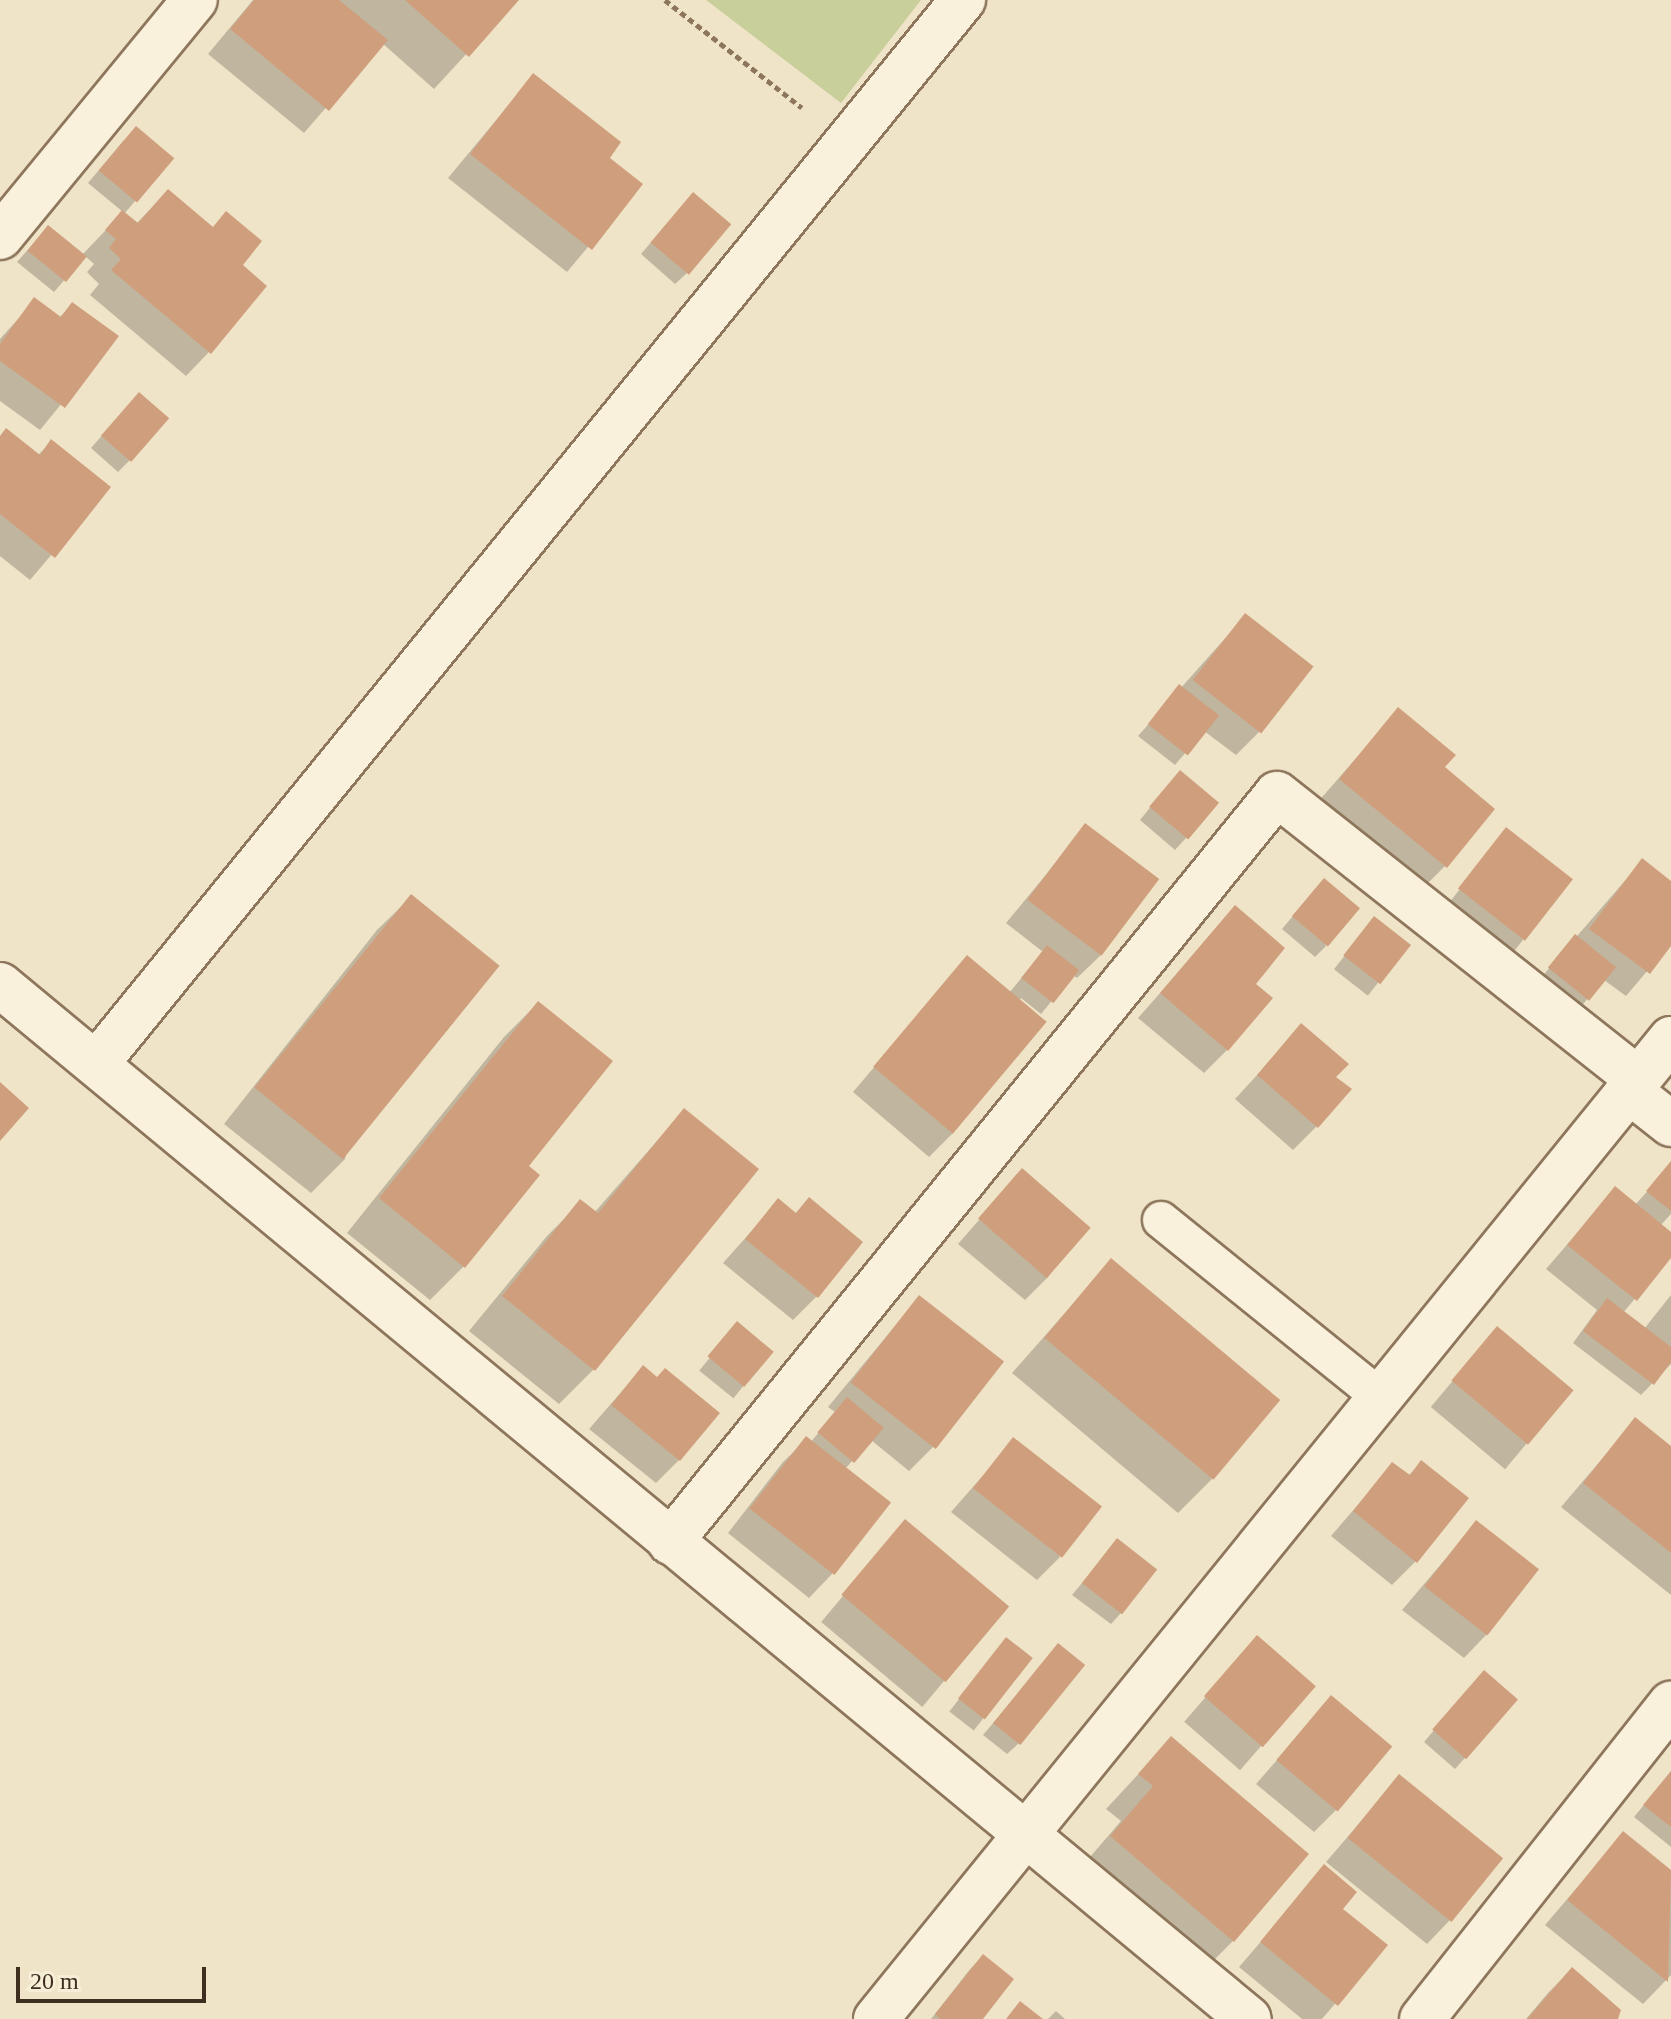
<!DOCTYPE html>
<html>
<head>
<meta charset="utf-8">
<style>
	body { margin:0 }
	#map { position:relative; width:1671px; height:2019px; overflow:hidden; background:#f0e4c8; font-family:Georgia,serif }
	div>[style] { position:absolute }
	.green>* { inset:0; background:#c9cf9b }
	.shadow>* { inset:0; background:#0003; transform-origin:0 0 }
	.building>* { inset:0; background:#cf9f7d; transform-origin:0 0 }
	.path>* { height:5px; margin-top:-2.5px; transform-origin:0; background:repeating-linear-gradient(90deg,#8d765c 0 6px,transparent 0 10px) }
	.roads { filter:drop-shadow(2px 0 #8d765c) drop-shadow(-2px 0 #8d765c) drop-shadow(0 2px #8d765c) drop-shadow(0 -2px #8d765c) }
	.lane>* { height:36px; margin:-18px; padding:0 18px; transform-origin:18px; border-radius:18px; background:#faf1dc }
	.street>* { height:44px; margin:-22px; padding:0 22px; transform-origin:22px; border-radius:22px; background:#faf1dc }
	.secondary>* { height:44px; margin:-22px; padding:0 22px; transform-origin:22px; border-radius:22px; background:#faf1dc }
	span { translate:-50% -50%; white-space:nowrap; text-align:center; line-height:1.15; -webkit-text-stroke:6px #f7eed8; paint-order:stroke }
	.scale { position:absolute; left:16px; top:1967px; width:190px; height:36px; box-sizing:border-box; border:4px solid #3d2e20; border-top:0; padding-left:10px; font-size:24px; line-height:28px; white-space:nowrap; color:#3d2e20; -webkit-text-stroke:6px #f7eed8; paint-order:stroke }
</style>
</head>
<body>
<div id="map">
	<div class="green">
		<i style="clip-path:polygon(706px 0,921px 0,841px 103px)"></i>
	</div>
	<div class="shadow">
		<i style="clip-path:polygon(253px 0,516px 0,434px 89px,382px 43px,304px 133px,208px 54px)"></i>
		<i style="clip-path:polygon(533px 76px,607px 158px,640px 185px,567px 272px,448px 178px)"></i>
		<i style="clip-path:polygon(124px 140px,172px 158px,124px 214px,136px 224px,168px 191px,240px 266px,209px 352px,186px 376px,90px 295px,99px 284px,87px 272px,94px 264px,85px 256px,54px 292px,17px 262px,48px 227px,82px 255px,123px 212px,88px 183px)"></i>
		<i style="clip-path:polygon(682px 206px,687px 273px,675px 284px,641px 254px)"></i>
		<i style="clip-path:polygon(35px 300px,59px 318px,72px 304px,116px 337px,40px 430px,0 401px,0 339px)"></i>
		<i style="clip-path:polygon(128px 406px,129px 461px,118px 472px,91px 448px)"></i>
		<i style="clip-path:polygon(0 437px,38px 455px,51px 442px,109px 487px,30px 580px,0 556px)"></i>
		<i style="clip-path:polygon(1245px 616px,1259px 732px,1236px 755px,1204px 731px,1175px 765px,1138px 736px)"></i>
		<i style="clip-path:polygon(1398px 710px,1443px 768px,1445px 866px,1422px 889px,1317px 803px)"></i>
		<i style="clip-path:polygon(1169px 784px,1186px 838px,1175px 850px,1140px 820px)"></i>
		<i style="clip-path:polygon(1086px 826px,1101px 955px,1077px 978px,1073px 975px,1041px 1014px,1021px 998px,953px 1133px,929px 1157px,853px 1092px,967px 958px,1009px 993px,1043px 952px,1006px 923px)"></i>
		<i style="left:1506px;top:830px;width:81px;height:109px;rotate:38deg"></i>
		<i style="clip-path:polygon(1642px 861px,1671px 883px,1671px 943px,1626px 996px,1604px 980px,1577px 1011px,1539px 980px)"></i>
		<i style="clip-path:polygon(1313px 892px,1326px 946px,1315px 957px,1282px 929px)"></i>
		<i style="clip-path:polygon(411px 897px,345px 1159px,311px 1193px,224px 1124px,377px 930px)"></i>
		<i style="clip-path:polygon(1235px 908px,1253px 984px,1227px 1050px,1204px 1073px,1138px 1018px)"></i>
		<i style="left:1374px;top:918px;width:43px;height:65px;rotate:38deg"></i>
		<i style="clip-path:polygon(538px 1003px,526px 1166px,464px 1266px,430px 1300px,347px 1233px,504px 1037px)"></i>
		<i style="clip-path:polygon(1302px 1026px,1333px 1077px,1317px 1126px,1293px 1150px,1235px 1099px)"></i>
		<i style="clip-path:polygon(684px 1110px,756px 1169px,593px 1370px,559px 1404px,469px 1331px,547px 1236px,581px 1202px,594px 1213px)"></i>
		<i style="clip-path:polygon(1671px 1165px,1671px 1214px,1660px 1226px,1671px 1235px,1671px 1255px,1623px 1313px,1644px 1329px,1671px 1295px,1671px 1364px,1641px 1395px,1573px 1343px,1597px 1310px,1546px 1269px,1615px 1189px,1635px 1205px)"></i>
		<i style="clip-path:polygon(1022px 1171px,1049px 1276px,1025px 1300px,958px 1244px)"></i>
		<i style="clip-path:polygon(779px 1200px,795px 1214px,809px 1200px,817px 1296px,793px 1320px,723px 1263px)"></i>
		<i style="clip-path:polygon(1111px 1261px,1212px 1479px,1178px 1513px,1012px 1373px)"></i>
		<i style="clip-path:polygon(919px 1297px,933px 1447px,909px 1471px,871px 1440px,845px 1469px,832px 1574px,809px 1598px,728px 1533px,783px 1462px,807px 1439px,811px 1442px,835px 1412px,828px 1407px)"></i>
		<i style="left:737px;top:1324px;width:44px;height:60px;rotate:39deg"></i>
		<i style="left:1497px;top:1328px;width:97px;height:103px;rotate:40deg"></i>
		<i style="clip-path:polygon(643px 1367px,679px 1460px,656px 1483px,589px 1429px)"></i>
		<i style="clip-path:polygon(1635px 1420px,1671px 1449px,1671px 1595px,1561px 1507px)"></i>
		<i style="clip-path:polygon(1014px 1440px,1060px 1557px,1037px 1580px,951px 1512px)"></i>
		<i style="clip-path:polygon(1421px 1463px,1415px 1562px,1392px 1585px,1331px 1536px,1393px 1464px,1408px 1476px)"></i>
		<i style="left:906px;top:1521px;width:132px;height:132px;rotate:40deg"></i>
		<i style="clip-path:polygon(1476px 1523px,1487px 1634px,1464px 1658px,1402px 1610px)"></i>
		<i style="clip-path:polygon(1117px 1541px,1122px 1612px,1111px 1624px,1072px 1595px)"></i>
		<i style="left:1257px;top:1638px;width:74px;height:111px;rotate:41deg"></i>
		<i style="left:1006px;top:1639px;width:31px;height:92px;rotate:38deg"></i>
		<i style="clip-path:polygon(1058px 1646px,1019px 1743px,1007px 1754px,983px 1735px)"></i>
		<i style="clip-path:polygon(1473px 1684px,1516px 1700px,1455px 1769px,1424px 1742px)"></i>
		<i style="clip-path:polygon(1331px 1698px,1337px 1809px,1314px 1832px,1256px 1784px)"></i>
		<i style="clip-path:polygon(1171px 1739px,1233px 1941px,1199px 1975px,1078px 1871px,1121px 1821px,1106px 1809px)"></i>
		<i style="clip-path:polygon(1671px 1772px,1671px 1847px,1634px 1817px)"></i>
		<i style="clip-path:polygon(1399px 1777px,1450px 1920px,1427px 1944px,1326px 1862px)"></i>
		<i style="clip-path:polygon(1623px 1834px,1671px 1873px,1671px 1975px,1643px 2004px,1545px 1925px)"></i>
		<i style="clip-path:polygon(1325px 1867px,1340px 1909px,1385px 1945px,1322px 2019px,1302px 2019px,1239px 1967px)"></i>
		<i style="clip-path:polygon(983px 1957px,980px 2019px,931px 2019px,971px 1968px)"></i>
		<i style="clip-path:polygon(1572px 1969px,1615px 2019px,1526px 2019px,1548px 1993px)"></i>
		<i style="clip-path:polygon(1056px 2011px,1065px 2019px,1048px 2019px)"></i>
	</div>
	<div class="building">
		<i style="clip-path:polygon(254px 0,339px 0,388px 40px,329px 111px,230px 29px)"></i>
		<i style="clip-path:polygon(405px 0,519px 0,469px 57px)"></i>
		<i style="clip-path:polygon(533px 73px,621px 142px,610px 158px,643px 184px,592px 250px,470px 154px)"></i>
		<i style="left:136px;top:126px;width:50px;height:58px;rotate:40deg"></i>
		<i style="clip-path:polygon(168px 189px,213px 227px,226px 211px,262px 241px,243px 265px,267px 286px,211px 354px,111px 270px,121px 259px,109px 248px,116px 239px,105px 230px,122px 210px,138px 223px)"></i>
		<i style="left:693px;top:192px;width:50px;height:66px;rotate:40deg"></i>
		<i style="left:48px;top:225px;width:50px;height:33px;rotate:39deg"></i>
		<i style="clip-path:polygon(34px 297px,61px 317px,72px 302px,119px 336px,65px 408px,0 361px,0 344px)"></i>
		<i style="left:139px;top:392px;width:40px;height:58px;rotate:41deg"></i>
		<i style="clip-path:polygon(6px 428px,40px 455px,51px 439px,111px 487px,55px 558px,0 514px,0 436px)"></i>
		<i style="left:1245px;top:613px;width:87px;height:85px;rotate:38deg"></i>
		<i style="left:1179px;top:684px;width:51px;height:51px;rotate:38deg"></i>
		<i style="clip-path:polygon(1398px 707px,1456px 755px,1445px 767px,1495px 809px,1447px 868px,1339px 779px)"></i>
		<i style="left:1180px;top:770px;width:51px;height:48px;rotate:40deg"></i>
		<i style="left:1085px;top:823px;width:93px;height:96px;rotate:37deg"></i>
		<i style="left:1506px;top:827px;width:85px;height:78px;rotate:38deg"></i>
		<i style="clip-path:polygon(1642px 858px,1671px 881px,1671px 946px,1650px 974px,1589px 929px)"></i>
		<i style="left:1324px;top:878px;width:47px;height:50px;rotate:40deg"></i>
		<i style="left:411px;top:894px;width:114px;height:249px;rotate:39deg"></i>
		<i style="clip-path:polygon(1235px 905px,1285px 948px,1256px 984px,1273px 998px,1228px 1051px,1160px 993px)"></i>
		<i style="left:1374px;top:916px;width:47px;height:50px;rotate:38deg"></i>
		<i style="left:1575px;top:934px;width:53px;height:43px;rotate:39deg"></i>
		<i style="left:1047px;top:945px;width:41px;height:42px;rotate:38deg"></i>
		<i style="left:967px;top:955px;width:104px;height:146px;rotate:40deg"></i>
		<i style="clip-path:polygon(538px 1001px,613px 1061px,529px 1166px,540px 1175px,465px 1268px,379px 1198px)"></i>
		<i style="clip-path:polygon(1301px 1023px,1349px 1064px,1336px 1077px,1352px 1089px,1318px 1128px,1257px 1075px)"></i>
		<i style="clip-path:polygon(0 1082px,29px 1108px,0 1141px)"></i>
		<i style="clip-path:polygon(684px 1108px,759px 1169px,595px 1371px,502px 1296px,580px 1199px,598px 1213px)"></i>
		<i style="clip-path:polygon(1671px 1161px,1671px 1211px,1646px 1191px)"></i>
		<i style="left:1022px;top:1168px;width:91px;height:67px;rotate:41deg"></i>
		<i style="clip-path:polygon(1615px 1186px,1671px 1232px,1671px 1258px,1637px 1301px,1567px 1245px)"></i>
		<i style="clip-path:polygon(809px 1197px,863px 1242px,818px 1298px,745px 1239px,778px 1198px,796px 1213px)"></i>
		<i style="left:1111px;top:1258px;width:221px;height:104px;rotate:40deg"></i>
		<i style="left:919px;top:1295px;width:108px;height:111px;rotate:38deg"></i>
		<i style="clip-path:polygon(1607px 1298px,1671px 1347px,1671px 1362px,1654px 1385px,1583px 1331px)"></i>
		<i style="left:737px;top:1321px;width:48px;height:46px;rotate:40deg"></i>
		<i style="left:1497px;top:1326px;width:100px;height:71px;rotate:40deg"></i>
		<i style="clip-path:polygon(643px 1365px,657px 1377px,665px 1368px,720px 1413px,680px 1461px,611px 1405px)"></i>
		<i style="left:847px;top:1397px;width:48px;height:46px;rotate:40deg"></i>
		<i style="clip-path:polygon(1635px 1417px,1671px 1446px,1671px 1553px,1583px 1483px)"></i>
		<i style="left:806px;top:1436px;width:108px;height:92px;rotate:38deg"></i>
		<i style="left:1013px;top:1437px;width:113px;height:65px;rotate:38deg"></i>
		<i style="clip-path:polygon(1421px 1460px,1469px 1498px,1417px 1563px,1353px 1511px,1392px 1462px,1410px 1475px)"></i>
		<i style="left:905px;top:1519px;width:136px;height:99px;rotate:40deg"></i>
		<i style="left:1476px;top:1520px;width:80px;height:84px;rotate:38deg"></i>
		<i style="left:1117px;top:1538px;width:51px;height:57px;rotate:38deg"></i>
		<i style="left:1257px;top:1635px;width:78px;height:81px;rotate:41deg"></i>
		<i style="left:1006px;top:1637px;width:34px;height:78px;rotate:38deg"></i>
		<i style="left:1058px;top:1643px;width:35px;height:103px;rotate:39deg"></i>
		<i style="left:1484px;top:1670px;width:45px;height:79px;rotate:41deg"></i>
		<i style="left:1331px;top:1695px;width:80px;height:85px;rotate:40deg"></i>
		<i style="clip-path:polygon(1171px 1736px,1309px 1854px,1234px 1942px,1110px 1836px,1153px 1786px,1138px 1774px)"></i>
		<i style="clip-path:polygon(1671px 1771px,1671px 1827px,1643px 1805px)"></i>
		<i style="left:1399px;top:1774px;width:134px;height:82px;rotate:39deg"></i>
		<i style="clip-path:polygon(1623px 1831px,1671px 1870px,1668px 1982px,1567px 1900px)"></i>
		<i style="clip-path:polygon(1324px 1864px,1357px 1892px,1343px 1909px,1388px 1945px,1338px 2006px,1260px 1942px)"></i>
		<i style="clip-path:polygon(983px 1954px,1014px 1979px,983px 2019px,940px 2019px,935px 2014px)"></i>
		<i style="clip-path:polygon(1572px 1967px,1621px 2010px,1618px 2019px,1527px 2019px)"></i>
		<i style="clip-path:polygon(1020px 2001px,1043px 2019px,1006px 2019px)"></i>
	</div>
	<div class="path">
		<i style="left:665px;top:0;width:174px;rotate:38.2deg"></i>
	</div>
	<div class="roads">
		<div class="lane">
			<i style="left:1161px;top:1220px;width:282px;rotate:38.9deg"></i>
		</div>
		<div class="street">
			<i style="left:0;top:237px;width:307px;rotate:-50.6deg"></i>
			<i style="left:96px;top:1064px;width:1373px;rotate:-50.83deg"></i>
			<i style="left:1628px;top:1090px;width:55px;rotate:38.3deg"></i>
			<i style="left:670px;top:1542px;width:963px;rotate:-50.94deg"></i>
			<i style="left:1277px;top:794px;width:460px;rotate:38.3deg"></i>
			<i style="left:1422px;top:2019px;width:402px;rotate:-51.7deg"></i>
		</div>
		<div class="secondary">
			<i style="left:0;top:985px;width:1621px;rotate:39.62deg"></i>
			<i style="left:876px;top:2019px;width:1262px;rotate:-50.95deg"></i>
		</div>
	</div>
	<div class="scale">20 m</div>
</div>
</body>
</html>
